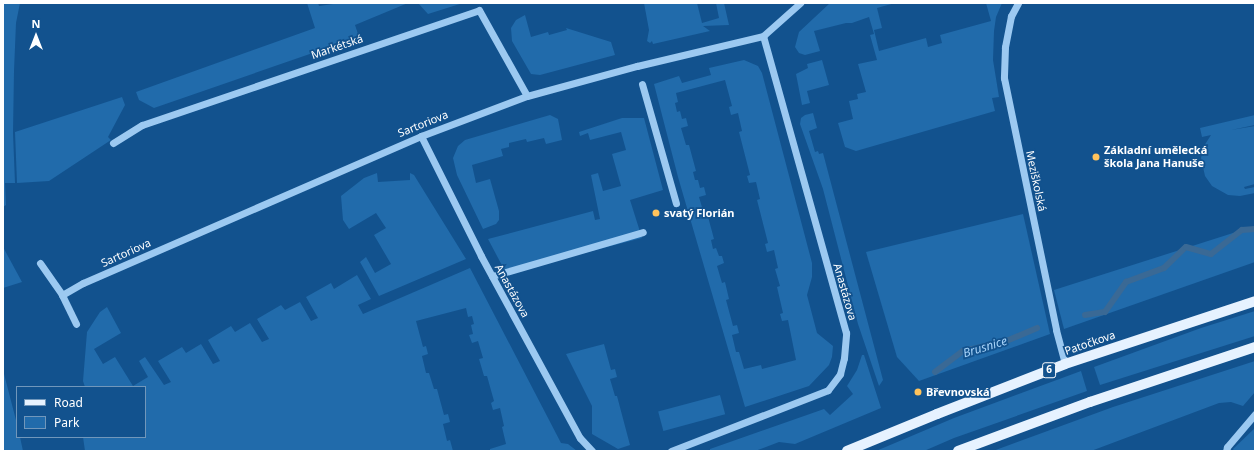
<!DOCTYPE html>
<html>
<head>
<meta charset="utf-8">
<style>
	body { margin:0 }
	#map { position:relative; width:1258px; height:454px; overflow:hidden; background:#12528e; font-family:"Noto Sans",sans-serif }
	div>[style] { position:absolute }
	.green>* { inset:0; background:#216bab; transform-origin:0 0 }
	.stream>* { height:6px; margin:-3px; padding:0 3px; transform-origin:3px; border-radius:3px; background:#3a6995 }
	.minor>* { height:7px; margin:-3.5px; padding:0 3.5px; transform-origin:3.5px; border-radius:3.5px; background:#9cc9f1 }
	.major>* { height:10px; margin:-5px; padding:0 5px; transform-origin:5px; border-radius:5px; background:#e6f2ff }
	.dots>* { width:11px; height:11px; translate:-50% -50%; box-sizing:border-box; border:2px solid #12528e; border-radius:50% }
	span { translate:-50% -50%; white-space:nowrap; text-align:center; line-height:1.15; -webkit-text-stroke:3.5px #12528e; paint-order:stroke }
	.shield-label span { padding:1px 3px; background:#12528e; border:1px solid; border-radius:3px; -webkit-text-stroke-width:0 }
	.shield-label { font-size:10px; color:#fff; font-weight:700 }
	.street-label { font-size:11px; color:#fff }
	.poi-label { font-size:11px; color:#fff; font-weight:700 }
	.left { translate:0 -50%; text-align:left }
	.water-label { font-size:12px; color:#a7d3f9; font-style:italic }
	.frame { position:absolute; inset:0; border:4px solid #fff; pointer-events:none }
	.legend { position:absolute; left:16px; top:386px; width:130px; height:52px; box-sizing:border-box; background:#12528e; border:1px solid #7197bb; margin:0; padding:5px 7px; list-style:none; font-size:12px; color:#fff }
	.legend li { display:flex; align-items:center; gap:8px; height:20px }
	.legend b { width:20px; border:1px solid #7197bb }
	.north { position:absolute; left:16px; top:16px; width:40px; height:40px; -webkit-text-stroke:3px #12528e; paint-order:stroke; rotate:0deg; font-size:11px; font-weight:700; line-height:16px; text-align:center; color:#fff }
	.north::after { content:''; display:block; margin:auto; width:14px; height:18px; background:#fff; clip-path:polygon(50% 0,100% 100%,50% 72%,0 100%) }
</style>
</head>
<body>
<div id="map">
	<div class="green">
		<i style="clip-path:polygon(3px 3px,20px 3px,16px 23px,14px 71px,13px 133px,15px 183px,5px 183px,6px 205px,3px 207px)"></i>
		<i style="clip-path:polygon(307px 3px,318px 3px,319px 6px,340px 3px,408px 3px,355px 25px,359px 37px,154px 108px,139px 100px,136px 92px,315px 28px)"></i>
		<i style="clip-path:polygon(418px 3px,463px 3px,428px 14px)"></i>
		<i style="clip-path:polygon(644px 3px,697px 3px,702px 23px,719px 18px,716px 3px,724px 3px,729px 25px,703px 26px,710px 31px,653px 44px,652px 41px,650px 43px,647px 41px,649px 30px)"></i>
		<i style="clip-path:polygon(830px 3px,895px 3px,877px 8px,882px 28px,874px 30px,879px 51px,926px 38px,928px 47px,942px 43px,940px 35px,991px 21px,986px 3px,1002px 3px,996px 17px,994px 31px,993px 60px,999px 97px,992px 98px,995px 111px,856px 151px,845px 147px,838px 123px,853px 119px,849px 101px,858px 99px,857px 94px,866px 92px,858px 64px,877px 60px,870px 35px,874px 34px,869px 17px,852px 23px,846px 23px,814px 31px,820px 51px,805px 55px,799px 53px,795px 47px,799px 32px)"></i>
		<i style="clip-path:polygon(525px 15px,531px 37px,548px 32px,549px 35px,567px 30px,566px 28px,611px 42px,615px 55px,540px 75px,531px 74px,512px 41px,511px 28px,516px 20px)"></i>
		<i style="clip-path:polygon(evenodd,744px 60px,758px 66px,762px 73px,812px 263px,812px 277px,807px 295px,817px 333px,833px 346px,832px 357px,829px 365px,809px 386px,745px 407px,678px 177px,654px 84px,679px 76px,682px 83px,711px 75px,709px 68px,744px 60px,725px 80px,732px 106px,729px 107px,731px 115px,738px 113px,742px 131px,739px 132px,750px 175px,747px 176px,749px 183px,756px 182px,760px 199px,757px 200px,768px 243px,765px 244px,767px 252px,774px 250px,778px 268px,775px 269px,780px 286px,777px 287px,783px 313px,780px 314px,782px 321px,788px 320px,796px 360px,762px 369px,761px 365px,744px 369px,739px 352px,736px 352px,732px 335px,739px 333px,737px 325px,733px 326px,726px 300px,729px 299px,725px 282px,722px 283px,717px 266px,724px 263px,722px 256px,719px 256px,716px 248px,713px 249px,711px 240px,714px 239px,707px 213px,704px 214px,699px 197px,706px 195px,704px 187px,700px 188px,698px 180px,695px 180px,693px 172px,696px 171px,689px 145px,686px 145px,681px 128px,688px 126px,686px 118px,682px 119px,680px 111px,677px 112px,675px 103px,678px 102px,676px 93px,725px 80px)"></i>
		<i style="clip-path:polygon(822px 60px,829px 85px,807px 91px,810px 103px,802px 105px,796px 74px,808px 68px,807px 64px)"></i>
		<i style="clip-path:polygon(122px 97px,125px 105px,108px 137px,111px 140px,49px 181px,17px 183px,15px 132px)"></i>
		<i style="clip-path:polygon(813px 113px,817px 128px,809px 131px,815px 152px,818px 151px,819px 154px,823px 153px,883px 380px,879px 386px,858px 324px,823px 189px,800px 124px,801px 118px,805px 115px)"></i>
		<i style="clip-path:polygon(550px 115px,558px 119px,562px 140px,546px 144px,544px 138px,527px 142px,526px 139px,509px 143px,509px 147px,501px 149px,503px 156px,472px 165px,476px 183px,490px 179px,499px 211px,499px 220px,496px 224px,483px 229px,457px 175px,453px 158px,458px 146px,465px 140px)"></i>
		<i style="clip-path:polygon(1255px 115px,1255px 125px,1231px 130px,1255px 126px,1255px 184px,1244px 187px,1245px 189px,1255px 187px,1255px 193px,1240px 196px,1228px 195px,1212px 186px,1205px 176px,1201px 158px,1204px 146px,1211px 135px,1202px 137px,1200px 128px)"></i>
		<i style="clip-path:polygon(622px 118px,644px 118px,663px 190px,630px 200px,642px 238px,506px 273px,488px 239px,593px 211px,595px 220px,600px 219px,591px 175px,598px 173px,603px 191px,621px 186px,612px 154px,626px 150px,621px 132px,590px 140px,588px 133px,580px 136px,579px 132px)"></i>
		<i style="clip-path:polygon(377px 173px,378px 182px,410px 180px,410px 173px,414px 175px,466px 259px,379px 296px,360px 262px,366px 257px,375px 273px,391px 264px,374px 235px,386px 228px,376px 213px,349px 229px,343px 220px,341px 196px,364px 178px)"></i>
		<i style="clip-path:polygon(1023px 214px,1050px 334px,919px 381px,897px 357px,866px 252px)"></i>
		<i style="clip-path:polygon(1255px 226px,1255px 262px,1064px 329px,1054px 290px)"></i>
		<i style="clip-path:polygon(3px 247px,22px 282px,3px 288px)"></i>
		<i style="clip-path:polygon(470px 268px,561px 443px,568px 444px,577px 451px,490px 451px,490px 449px,506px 444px,502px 427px,504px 426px,500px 408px,493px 410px,491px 403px,494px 401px,487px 376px,484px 376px,479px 359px,483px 358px,478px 341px,472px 343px,469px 335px,473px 334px,471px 325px,474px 324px,472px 316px,468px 317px,466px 308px,416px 321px,423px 347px,426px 346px,428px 354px,422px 356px,426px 373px,429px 373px,434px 389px,437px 389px,444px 415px,448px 414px,450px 422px,443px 424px,447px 441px,450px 440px,453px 451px,85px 451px,83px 437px,145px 437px,145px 387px,85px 387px,83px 381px,87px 332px,100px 312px,107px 307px,121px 333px,94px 349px,103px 364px,115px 357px,133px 386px,148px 377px,139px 361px,145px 357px,164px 385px,171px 382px,158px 361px,182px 347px,186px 353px,201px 344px,213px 364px,220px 361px,208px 340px,231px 326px,235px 332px,250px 323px,262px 342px,269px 339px,257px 319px,281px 305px,285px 310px,300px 302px,311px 321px,318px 318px,306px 297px,331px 283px,334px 289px,357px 275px,371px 299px,358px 305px,363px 314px)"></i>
		<i style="clip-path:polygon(1255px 311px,1255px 336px,1100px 385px,1094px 367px,1201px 328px)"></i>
		<i style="clip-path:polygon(604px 344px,611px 370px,615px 369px,617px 377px,610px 379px,615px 396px,617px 396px,630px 445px,618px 449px,592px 434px,592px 406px,566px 354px)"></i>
		<i style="clip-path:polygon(862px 355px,864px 355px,881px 408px,795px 444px,779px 442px,755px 451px,710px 451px,710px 449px,824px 409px,830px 415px,853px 394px,847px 386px,857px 370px)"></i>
		<i style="clip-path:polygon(1255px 361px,1255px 392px,1243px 406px,1231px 402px,1219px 403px,1091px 451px,993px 451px,1113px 407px)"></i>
		<i style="clip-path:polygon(3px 370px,17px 424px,17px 437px,20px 437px,23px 451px,3px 451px)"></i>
		<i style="clip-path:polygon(1081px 371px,1087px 391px,954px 438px,924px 451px,876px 451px,954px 418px)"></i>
		<i style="left:720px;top:395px;width:20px;height:64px;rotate:75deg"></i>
		<i style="clip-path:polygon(1255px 428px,1255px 451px,1234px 451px,1233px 449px)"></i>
	</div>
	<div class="stream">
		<i style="left:1085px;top:315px;width:20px;rotate:-9deg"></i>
		<i style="left:1105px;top:312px;width:37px;rotate:-55deg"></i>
		<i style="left:1126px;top:282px;width:40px;rotate:-20.2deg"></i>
		<i style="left:1164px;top:268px;width:30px;rotate:-44deg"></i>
		<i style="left:1186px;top:247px;width:26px;rotate:16deg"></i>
		<i style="left:1211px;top:254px;width:39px;rotate:-38deg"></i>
		<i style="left:1242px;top:230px;width:13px;rotate:-4deg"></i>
		<i style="left:935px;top:372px;width:35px;rotate:-37deg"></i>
		<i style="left:963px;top:351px;width:42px;rotate:-12.4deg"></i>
		<i style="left:1004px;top:342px;width:36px;rotate:-23deg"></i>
	</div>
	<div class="minor">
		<i style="left:1018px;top:3px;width:15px;rotate:118deg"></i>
		<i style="left:1011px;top:16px;width:32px;rotate:101deg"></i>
		<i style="left:1005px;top:47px;width:31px;rotate:92deg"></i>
		<i style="left:1004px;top:78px;width:257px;rotate:78.3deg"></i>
		<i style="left:1056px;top:330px;width:35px;rotate:75deg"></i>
		<i style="left:642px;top:84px;width:124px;rotate:74.1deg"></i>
		<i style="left:421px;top:136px;width:134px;rotate:63.4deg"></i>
		<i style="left:481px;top:256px;width:207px;rotate:61.5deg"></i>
		<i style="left:580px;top:438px;width:18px;rotate:47deg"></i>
		<i style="left:113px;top:143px;width:34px;rotate:-32deg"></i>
		<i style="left:142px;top:125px;width:356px;rotate:-18.8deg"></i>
		<i style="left:479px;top:10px;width:98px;rotate:60.8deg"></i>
		<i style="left:40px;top:263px;width:39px;rotate:55deg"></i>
		<i style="left:62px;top:295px;width:32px;rotate:64deg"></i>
		<i style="left:492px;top:276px;width:157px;rotate:-16.2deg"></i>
		<i style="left:62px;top:295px;width:24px;rotate:-30deg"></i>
		<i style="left:83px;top:283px;width:369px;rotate:-23.5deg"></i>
		<i style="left:421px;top:136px;width:113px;rotate:-20.7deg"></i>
		<i style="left:527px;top:96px;width:114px;rotate:-15.3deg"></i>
		<i style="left:637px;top:66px;width:130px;rotate:-13.4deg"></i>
		<i style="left:763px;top:36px;width:50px;rotate:-41.7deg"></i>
		<i style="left:671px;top:451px;width:168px;rotate:-21.2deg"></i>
		<i style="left:828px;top:390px;width:20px;rotate:-53deg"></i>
		<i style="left:840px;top:374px;width:16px;rotate:-76deg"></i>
		<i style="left:844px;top:358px;width:25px;rotate:-85deg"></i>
		<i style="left:846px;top:333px;width:308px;rotate:-105.6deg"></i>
		<i style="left:1226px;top:451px;width:4px;rotate:-76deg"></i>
		<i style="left:1227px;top:447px;width:43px;rotate:-49.7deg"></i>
	</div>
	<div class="major">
		<i style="left:847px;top:451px;width:97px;rotate:-22.3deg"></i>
		<i style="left:937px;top:414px;width:137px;rotate:-21.3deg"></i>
		<i style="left:1065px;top:364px;width:200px;rotate:-18.3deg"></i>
		<i style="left:958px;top:451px;width:141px;rotate:-20.4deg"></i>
		<i style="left:1090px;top:402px;width:174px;rotate:-18.4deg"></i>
	</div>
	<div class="dots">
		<i style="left:1096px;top:157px;background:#ffc35c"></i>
		<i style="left:656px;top:213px;background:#ffc35c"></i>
		<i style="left:918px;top:392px;background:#ffc35c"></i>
	</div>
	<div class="shield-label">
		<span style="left:1049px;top:370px">6</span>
	</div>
	<div class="street-label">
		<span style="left:337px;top:47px;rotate:-19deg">Markétská</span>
		<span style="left:423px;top:124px;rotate:-22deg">Sartoriova</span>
		<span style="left:1036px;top:181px;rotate:78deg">Meziškolská</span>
		<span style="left:126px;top:253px;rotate:-24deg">Sartoriova</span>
		<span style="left:512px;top:291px;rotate:61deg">Anastázova</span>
		<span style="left:845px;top:292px;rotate:74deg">Anastázova</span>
		<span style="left:1090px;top:343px;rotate:-19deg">Patočkova</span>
	</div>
	<div class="poi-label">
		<span class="left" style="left:1104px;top:157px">Základní umělecká<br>škola Jana Hanuše</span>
		<span class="left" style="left:664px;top:213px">svatý Florián</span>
		<span class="left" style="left:926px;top:392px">Břevnovská</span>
	</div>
	<div class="water-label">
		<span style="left:985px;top:347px;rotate:-17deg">Brusnice</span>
	</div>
	<div class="frame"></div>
	<ul class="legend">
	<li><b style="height:5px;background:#e6f2ff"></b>Road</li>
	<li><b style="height:11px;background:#216bab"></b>Park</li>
	</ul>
	<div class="north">N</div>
</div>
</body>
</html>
